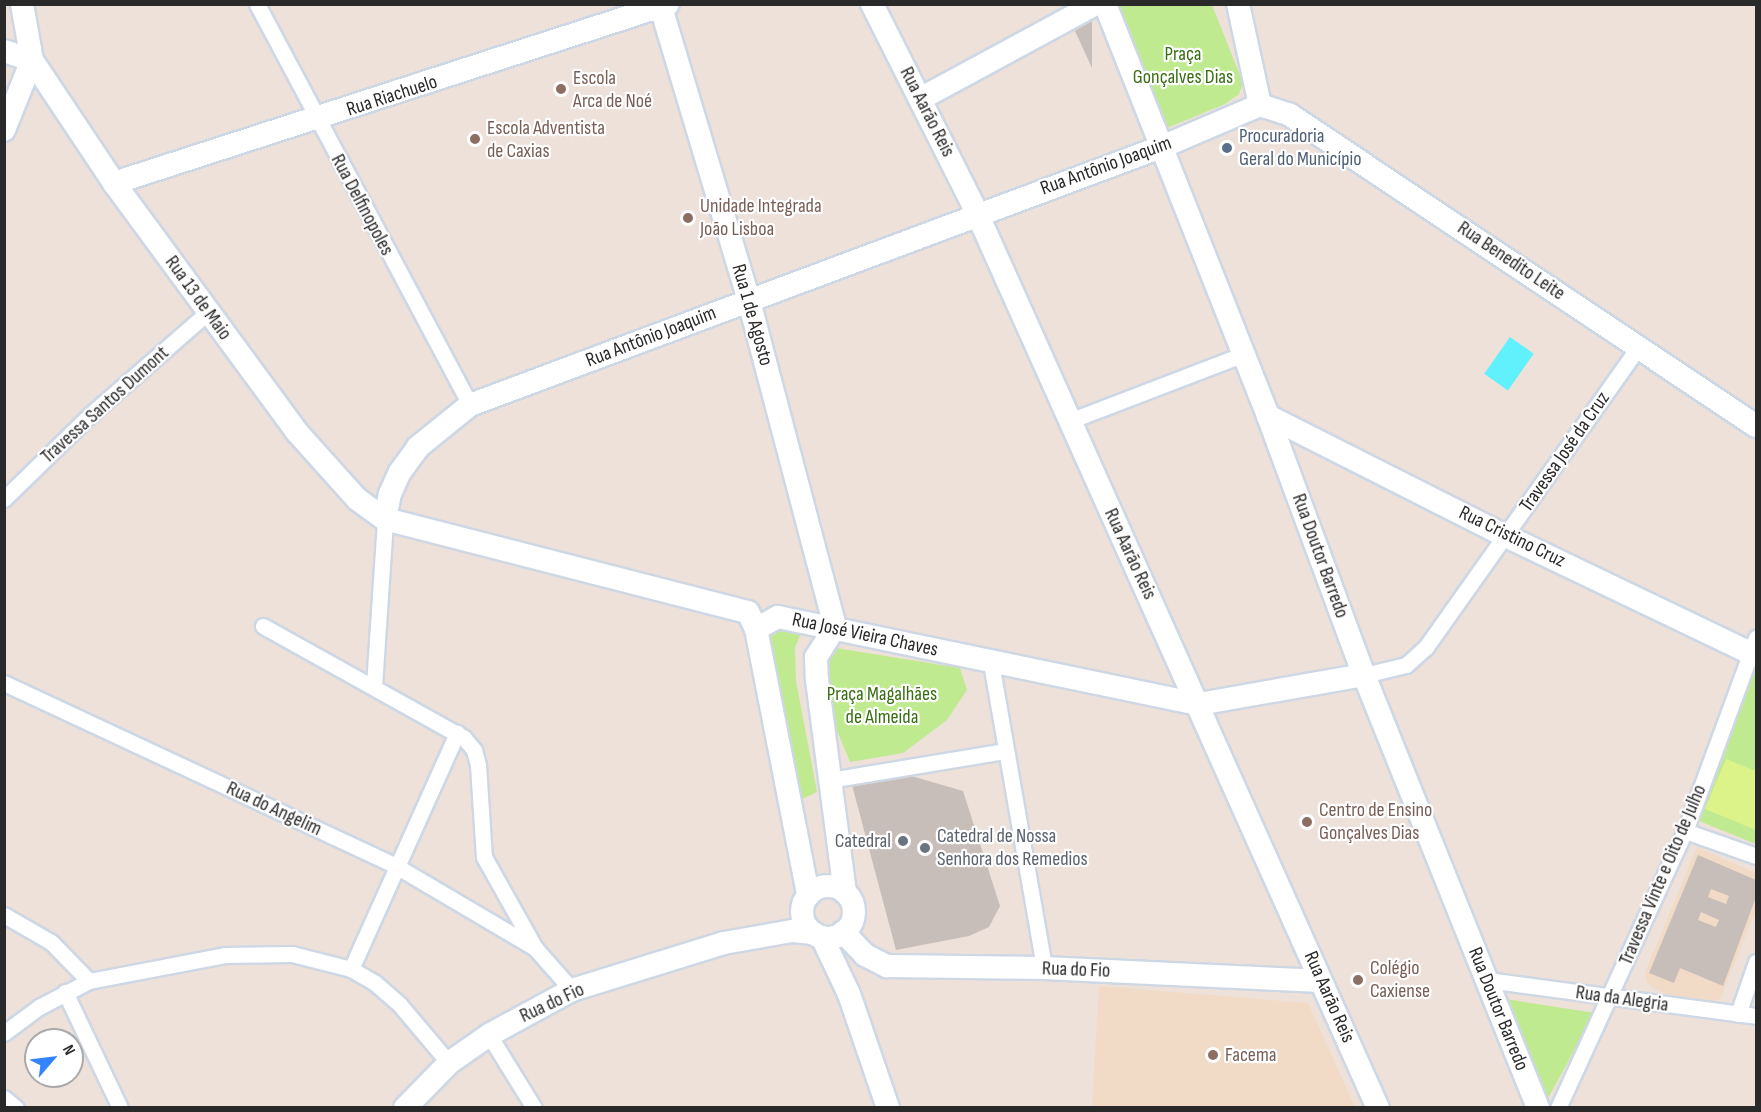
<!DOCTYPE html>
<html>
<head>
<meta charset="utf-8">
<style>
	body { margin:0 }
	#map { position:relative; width:1761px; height:1112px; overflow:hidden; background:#ede1d9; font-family:"Sofia Sans Condensed",sans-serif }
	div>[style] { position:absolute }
	.education>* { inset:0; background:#f1dbc6 }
	.green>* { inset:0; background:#c0ea8f }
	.pitch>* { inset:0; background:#dbf389 }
	.water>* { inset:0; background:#60f1fc; transform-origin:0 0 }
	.building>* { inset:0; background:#c8beb9 }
	.roads { filter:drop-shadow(2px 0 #ced7e4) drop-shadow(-2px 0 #ced7e4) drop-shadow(0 2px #ced7e4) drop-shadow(0 -2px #ced7e4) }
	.street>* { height:15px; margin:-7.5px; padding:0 7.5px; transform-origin:7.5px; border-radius:7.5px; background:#fff }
	.secondary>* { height:22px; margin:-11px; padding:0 11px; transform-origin:11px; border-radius:11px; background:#fff }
	.secondary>.ring { margin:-11px; padding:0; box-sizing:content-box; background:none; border:22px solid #fff; border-radius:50% }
	.dots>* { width:16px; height:16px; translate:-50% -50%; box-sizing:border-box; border:3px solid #fff; border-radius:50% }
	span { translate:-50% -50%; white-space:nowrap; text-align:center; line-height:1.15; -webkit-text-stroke:4.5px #fff; paint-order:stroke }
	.park-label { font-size:20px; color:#376e12 }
	.education-label { font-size:20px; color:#785e54 }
	.left { translate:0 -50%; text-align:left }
	.street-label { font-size:20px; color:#292929 }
	.service-label { font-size:20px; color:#4e5e75 }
	.worship-label { font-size:20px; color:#5b616d }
	.right { translate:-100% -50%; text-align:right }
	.frame { position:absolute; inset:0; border:6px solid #292929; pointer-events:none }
	.north { position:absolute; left:24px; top:1028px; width:60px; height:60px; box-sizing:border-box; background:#fff; border:2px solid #a9a9a9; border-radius:50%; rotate:62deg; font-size:16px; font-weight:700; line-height:24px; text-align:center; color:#292929 }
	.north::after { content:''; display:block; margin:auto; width:21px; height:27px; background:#3483ff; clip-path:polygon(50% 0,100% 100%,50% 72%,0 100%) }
</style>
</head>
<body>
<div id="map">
	<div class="education">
		<i style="clip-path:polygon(1697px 847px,1756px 873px,1756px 910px,1720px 999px,1712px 1002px,1675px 998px,1653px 988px,1647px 982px,1645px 973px)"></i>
		<i style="clip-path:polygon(1099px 986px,1308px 1003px,1355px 1107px,1092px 1107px)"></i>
	</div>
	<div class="green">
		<i style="clip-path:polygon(1119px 5px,1212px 5px,1243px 83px,1239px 94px,1225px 104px,1162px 130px)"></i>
		<i style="clip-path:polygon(803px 628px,795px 648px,796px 681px,817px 792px,796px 802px,762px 629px)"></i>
		<i style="clip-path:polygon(830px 647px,960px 668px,967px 690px,947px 720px,903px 753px,850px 762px,829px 711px)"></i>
		<i style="clip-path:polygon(1752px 666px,1756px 669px,1756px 844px,1694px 819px)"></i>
		<i style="clip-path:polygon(1499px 998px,1595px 1013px,1547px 1100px)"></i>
	</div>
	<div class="pitch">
		<i style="clip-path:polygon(1726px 759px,1756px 771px,1756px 830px,1705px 809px)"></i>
	</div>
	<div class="water">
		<i style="left:1510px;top:337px;width:29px;height:45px;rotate:35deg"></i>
	</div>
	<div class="building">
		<i style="clip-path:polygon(1092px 7px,1092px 68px,1069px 18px)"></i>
		<i style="clip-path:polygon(908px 775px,963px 791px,1000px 906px,989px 927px,969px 936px,896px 950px,852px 785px)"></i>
		<i style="clip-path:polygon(evenodd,1698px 855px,1756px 880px,1756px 897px,1723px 986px,1680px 968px,1674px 983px,1649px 973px,1698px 855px,1711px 889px,1729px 896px,1726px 904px,1708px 897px,1711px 889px,1698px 855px,1701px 912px,1719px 920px,1716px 927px,1698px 920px,1701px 912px)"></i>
	</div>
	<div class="roads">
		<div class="street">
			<i style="left:257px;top:4px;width:454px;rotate:62deg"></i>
			<i style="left:1069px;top:421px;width:187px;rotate:-20.9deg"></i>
			<i style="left:4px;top:499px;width:120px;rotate:-44.3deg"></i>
			<i style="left:90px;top:415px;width:157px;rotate:-41.1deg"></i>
			<i style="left:263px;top:626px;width:230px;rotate:29.1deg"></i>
			<i style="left:464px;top:738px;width:16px;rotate:50deg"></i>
			<i style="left:474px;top:750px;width:16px;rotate:75deg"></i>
			<i style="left:478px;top:765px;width:92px;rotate:86.3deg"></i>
			<i style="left:484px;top:857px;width:104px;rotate:60.7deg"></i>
			<i style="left:535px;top:948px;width:56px;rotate:48.6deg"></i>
			<i style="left:991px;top:663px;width:310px;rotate:80.1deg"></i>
			<i style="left:1364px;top:675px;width:43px;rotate:-13.4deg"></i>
			<i style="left:1406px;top:665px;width:27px;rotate:-42deg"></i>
			<i style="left:1426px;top:647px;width:369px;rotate:-54.7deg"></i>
			<i style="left:4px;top:683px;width:433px;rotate:25deg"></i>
			<i style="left:396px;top:866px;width:161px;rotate:30.5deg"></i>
			<i style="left:374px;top:686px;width:167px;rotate:-86.2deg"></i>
			<i style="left:830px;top:780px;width:178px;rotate:-9.4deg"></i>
			<i style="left:1685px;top:831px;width:75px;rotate:19.4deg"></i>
			<i style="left:4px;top:915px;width:54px;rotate:29.9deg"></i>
			<i style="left:51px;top:942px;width:54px;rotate:45.7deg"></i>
			<i style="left:351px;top:969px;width:259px;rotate:-65.8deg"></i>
			<i style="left:1487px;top:980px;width:271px;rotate:7.6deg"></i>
			<i style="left:65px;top:992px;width:128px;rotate:64.6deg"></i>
			<i style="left:1738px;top:1014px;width:55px;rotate:-70.9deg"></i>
			<i style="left:4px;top:1033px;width:44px;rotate:-36.6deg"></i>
			<i style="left:39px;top:1007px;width:56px;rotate:-27.5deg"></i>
			<i style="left:89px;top:981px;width:138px;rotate:-10.8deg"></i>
			<i style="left:225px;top:955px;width:67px;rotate:-0.9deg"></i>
			<i style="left:292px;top:954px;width:61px;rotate:14.3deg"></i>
			<i style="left:351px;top:969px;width:28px;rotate:30deg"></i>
			<i style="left:375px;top:983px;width:33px;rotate:41deg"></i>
			<i style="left:400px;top:1005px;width:76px;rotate:49.8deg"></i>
			<i style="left:489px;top:1035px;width:86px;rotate:58.3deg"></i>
			<i style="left:4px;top:1098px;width:16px;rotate:40deg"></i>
			<i style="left:1558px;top:1108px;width:305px;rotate:-65.4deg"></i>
			<i style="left:1685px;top:831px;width:206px;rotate:-69.8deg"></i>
		</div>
		<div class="secondary">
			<i style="left:22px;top:4px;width:57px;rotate:79.9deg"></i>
			<i style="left:32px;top:60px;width:148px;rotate:56.3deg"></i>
			<i style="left:114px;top:183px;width:308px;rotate:53.7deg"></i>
			<i style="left:296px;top:431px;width:91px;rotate:48.1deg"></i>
			<i style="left:357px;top:499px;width:34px;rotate:36deg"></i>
			<i style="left:385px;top:519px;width:375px;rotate:14.4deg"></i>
			<i style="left:748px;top:612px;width:19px;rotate:65deg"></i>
			<i style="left:756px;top:629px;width:271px;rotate:78.9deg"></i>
			<i style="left:660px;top:4px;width:310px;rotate:73.3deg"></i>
			<i style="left:749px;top:301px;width:337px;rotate:75.2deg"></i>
			<i style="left:835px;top:627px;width:36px;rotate:122deg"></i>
			<i style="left:816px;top:657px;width:23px;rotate:88deg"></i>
			<i style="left:817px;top:680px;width:214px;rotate:82.5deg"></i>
			<i style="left:872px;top:4px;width:234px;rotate:63.3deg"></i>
			<i style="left:977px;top:213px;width:981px;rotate:65.87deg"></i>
			<i style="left:1105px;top:4px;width:443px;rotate:68.4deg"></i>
			<i style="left:1268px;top:416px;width:276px;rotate:69.7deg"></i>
			<i style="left:1364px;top:675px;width:467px;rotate:68.1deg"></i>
			<i style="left:1238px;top:4px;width:103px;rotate:77.7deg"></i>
			<i style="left:4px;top:51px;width:29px;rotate:18deg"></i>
			<i style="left:920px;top:99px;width:200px;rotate:-28.4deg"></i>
			<i style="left:1260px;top:105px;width:32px;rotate:18deg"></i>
			<i style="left:1290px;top:115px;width:560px;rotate:33.72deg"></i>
			<i style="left:4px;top:130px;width:75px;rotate:-68.2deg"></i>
			<i style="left:114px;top:183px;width:582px;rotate:-17.91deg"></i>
			<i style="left:1268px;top:416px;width:267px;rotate:26.8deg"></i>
			<i style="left:1506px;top:536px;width:277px;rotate:25.6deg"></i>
			<i style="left:385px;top:519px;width:25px;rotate:-79deg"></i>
			<i style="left:390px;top:494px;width:24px;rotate:-66deg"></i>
			<i style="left:400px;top:472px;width:31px;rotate:-54deg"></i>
			<i style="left:418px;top:447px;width:67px;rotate:-38.9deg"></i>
			<i style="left:470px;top:405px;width:741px;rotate:-20.47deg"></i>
			<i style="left:1164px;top:146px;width:104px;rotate:-23.1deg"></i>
			<i style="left:756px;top:629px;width:25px;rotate:-29deg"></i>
			<i style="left:778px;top:617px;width:430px;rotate:11.7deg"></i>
			<i style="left:1199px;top:704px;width:168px;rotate:-10deg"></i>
			<i class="ring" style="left:802px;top:886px;width:30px;height:30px"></i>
			<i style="left:843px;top:932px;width:32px;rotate:46deg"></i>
			<i style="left:865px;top:955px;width:25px;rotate:27deg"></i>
			<i style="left:887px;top:966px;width:157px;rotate:0.7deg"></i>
			<i style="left:1044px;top:968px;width:277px;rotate:2.7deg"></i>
			<i style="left:822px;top:937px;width:63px;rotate:64.7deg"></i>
			<i style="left:849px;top:994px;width:120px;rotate:71.1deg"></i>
			<i style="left:405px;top:1108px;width:63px;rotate:-45.6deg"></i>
			<i style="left:449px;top:1063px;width:49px;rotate:-35deg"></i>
			<i style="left:489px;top:1035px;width:94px;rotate:-28.5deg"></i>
			<i style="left:572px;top:990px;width:159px;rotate:-17.2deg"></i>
			<i style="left:724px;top:943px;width:69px;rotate:-10deg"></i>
			<i style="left:792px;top:931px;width:22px;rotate:5deg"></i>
		</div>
	</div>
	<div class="dots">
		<i style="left:561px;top:89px;background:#8d6e63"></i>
		<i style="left:475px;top:139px;background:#8d6e63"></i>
		<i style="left:1227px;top:148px;background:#5c6f8a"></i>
		<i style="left:688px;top:218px;background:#8d6e63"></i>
		<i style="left:1307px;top:822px;background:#8d6e63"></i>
		<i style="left:903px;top:841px;background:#6b7280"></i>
		<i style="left:925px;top:848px;background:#6b7280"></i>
		<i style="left:1358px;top:980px;background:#8d6e63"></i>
		<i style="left:1213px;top:1055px;background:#8d6e63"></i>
	</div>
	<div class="park-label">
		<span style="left:1183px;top:66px">Praça<br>Gonçalves Dias</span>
		<span style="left:882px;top:706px">Praça Magalhães<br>de Almeida</span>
	</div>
	<div class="education-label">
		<span class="left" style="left:573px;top:90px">Escola<br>Arca de Noé</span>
		<span class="left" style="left:487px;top:140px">Escola Adventista<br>de Caxias</span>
		<span class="left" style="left:700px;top:218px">Unidade Integrada<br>João Lisboa</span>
		<span class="left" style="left:1319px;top:822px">Centro de Ensino<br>Gonçalves Dias</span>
		<span class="left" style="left:1370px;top:980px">Colégio<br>Caxiense</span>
		<span class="left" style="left:1225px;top:1055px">Facema</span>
	</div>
	<div class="street-label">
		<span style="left:392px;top:96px;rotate:-18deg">Rua Riachuelo</span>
		<span style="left:927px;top:112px;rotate:63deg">Rua Aarão Reis</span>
		<span style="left:1106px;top:166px;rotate:-20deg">Rua Antônio Joaquim</span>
		<span style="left:362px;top:205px;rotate:62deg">Rua Delfinopoles</span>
		<span style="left:1511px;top:261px;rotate:34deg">Rua Benedito Leite</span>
		<span style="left:198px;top:298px;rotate:54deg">Rua 13 de Maio</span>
		<span style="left:752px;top:315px;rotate:74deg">Rua 1 de Agosto</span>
		<span style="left:651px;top:337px;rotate:-21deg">Rua Antônio Joaquim</span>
		<span style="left:105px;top:405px;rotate:-42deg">Travessa Santos Dumont</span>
		<span style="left:1565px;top:452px;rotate:-55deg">Travessa José da Cruz</span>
		<span style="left:1512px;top:537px;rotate:26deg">Rua Cristino Cruz</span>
		<span style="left:1130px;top:554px;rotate:65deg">Rua Aarão Reis</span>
		<span style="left:1320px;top:556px;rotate:70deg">Rua Doutor Barredo</span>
		<span style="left:865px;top:635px;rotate:12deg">Rua José Vieira Chaves</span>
		<span style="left:274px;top:809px;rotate:25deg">Rua do Angelim</span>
		<span style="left:1663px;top:875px;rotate:-67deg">Travessa Vinte e Oito de Julho</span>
		<span style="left:1076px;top:970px;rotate:2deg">Rua do Fio</span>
		<span style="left:1329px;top:997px;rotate:66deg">Rua Aarão Reis</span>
		<span style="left:1622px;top:999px;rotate:8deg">Rua da Alegria</span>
		<span style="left:552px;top:1003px;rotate:-25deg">Rua do Fio</span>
		<span style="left:1498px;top:1009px;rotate:68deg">Rua Doutor Barredo</span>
	</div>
	<div class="service-label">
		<span class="left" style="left:1239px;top:148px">Procuradoria<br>Geral do Município</span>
	</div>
	<div class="worship-label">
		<span class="left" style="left:937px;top:848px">Catedral de Nossa<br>Senhora dos Remedios</span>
		<span class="right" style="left:891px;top:841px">Catedral</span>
	</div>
	<div class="frame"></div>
	<div class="north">N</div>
</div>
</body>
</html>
